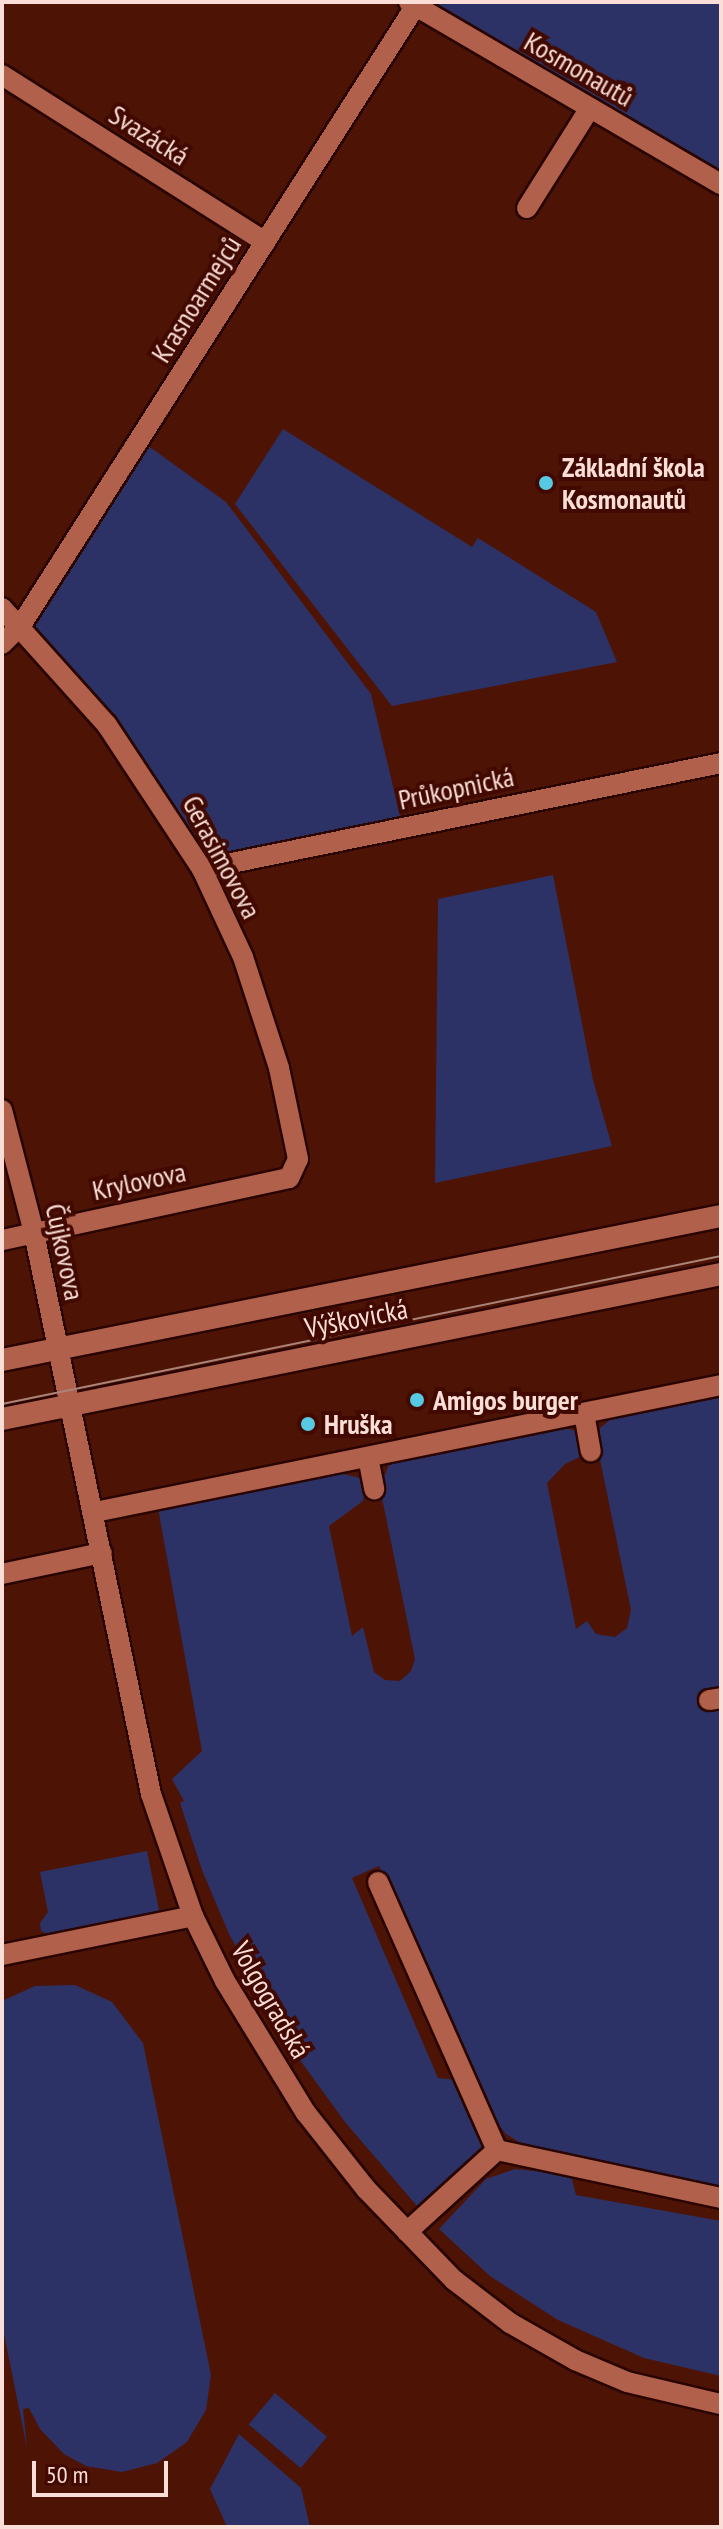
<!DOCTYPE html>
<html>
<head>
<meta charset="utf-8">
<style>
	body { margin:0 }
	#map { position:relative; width:723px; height:2529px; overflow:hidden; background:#4d1406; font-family:"PT Sans Narrow",sans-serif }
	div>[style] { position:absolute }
	.green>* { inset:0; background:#2c3266; transform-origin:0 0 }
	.roads { filter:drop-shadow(2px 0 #290400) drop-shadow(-2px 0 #290400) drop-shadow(0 2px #290400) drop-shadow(0 -2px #290400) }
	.minor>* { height:20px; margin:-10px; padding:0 10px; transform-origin:10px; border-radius:10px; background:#b0604b }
	.tertiary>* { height:22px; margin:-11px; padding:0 11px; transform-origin:11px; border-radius:11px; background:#b0604b }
	.tram>* { height:2px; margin:-1px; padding:0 1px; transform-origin:1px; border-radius:1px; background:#ac8378 }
	.dots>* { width:22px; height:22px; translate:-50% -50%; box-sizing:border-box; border:4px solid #410900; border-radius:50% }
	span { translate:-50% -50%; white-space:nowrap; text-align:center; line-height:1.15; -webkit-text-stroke:8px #410900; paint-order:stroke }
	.street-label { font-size:28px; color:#faded7 }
	.poi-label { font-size:28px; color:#faded7; font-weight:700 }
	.left { translate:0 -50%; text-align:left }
	.frame { position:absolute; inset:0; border:4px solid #faded7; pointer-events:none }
	.scale { position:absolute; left:32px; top:2461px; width:136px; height:36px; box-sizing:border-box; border:4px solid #faded7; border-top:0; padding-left:10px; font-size:24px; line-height:28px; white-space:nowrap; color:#faded7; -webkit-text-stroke:6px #410900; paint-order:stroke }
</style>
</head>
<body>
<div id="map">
	<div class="green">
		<i style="clip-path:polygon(418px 2px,721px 2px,721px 184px)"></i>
		<i style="clip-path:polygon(283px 429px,472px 547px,478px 538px,596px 612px,617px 662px,392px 706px,235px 504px)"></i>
		<i style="clip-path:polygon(140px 440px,226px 502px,371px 694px,403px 828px,202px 869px,21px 625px)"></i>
		<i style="clip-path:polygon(553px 875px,593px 1080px,612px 1146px,435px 1183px,438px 899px)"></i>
		<i style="clip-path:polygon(721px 1394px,721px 2190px,532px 2150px,506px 2134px,484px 2107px,379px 1866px,352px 1878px,438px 2078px,456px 2080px,481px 2141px,481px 2152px,423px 2213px,345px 2122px,297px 2056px,229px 1934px,202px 1870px,180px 1803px,184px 1801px,172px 1779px,202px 1751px,158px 1508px,336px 1472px,360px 1478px,366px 1488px,363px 1501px,329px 1526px,352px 1636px,363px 1627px,374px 1672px,385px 1680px,400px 1681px,411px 1671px,415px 1659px,380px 1488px,389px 1464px,559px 1427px,577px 1431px,582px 1437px,582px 1456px,565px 1464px,547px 1483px,576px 1629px,587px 1621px,596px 1634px,615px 1637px,627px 1628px,631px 1610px,597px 1445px,600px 1428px,616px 1415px)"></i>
		<i style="clip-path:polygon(147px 1851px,160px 1915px,54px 1937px,41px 1931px,40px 1923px,48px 1912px,40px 1872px)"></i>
		<i style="clip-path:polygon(75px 1985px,112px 2002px,143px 2043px,211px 2375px,206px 2410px,187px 2442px,157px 2463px,122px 2472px,86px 2466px,64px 2454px,40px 2429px,29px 2408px,23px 2409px,27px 2448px,2px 2324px,2px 2001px,35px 1986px)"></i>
		<i style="clip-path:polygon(515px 2169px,571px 2175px,576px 2195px,721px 2221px,721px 2376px,644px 2358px,558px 2320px,490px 2276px,439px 2229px,486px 2179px)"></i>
		<i style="left:275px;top:2393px;width:68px;height:41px;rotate:40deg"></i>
		<i style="clip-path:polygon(239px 2434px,301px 2488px,310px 2527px,227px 2527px,210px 2489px)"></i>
	</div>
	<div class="roads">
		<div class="minor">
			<i style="left:409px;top:2px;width:361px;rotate:30.3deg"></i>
			<i style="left:2px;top:75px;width:312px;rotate:32.4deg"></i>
			<i style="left:527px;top:208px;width:118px;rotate:-57.8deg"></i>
			<i style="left:2px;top:608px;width:157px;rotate:48.1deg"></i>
			<i style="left:107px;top:725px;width:173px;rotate:56.6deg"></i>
			<i style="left:202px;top:869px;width:97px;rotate:65deg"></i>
			<i style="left:243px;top:957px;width:117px;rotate:72deg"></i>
			<i style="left:279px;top:1068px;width:93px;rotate:78.2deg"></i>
			<i style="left:298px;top:1159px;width:21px;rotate:115deg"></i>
			<i style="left:289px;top:1178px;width:294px;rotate:167.8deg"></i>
			<i style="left:2px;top:644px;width:27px;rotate:-45deg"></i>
			<i style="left:21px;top:625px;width:739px;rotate:-57.49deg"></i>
			<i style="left:202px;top:869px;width:530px;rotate:-11.54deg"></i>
			<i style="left:2px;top:1110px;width:127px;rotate:75.4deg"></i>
			<i style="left:34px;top:1233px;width:573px;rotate:78.22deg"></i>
			<i style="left:151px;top:1794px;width:129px;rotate:71deg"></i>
			<i style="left:193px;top:1916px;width:72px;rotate:63.8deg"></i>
			<i style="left:225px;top:1981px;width:155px;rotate:58.5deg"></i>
			<i style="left:306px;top:2113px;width:97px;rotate:51.7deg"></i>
			<i style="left:366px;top:2189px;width:127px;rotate:46deg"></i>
			<i style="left:454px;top:2280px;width:71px;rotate:37.5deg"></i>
			<i style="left:510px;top:2323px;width:75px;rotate:29.6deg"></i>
			<i style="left:575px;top:2360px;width:56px;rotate:22.9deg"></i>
			<i style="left:627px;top:2382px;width:97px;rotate:13.2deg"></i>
			<i style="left:584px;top:1413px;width:39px;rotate:80deg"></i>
			<i style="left:368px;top:1457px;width:33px;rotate:79deg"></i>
			<i style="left:95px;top:1512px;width:639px;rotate:-11.47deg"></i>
			<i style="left:2px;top:1574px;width:102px;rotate:-11.9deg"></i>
			<i style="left:709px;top:1700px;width:12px;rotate:-9deg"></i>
			<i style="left:378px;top:1882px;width:293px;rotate:66.1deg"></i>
			<i style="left:497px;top:2150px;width:229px;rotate:12.1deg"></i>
			<i style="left:2px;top:1955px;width:195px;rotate:-11.5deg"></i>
			<i style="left:407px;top:2232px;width:122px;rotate:-42.3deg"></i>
		</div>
		<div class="tertiary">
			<i style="left:2px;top:1360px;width:733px;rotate:-11.33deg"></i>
			<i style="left:2px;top:1419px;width:733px;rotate:-11.4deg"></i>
		</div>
	</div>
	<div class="tram">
		<i style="left:2px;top:1404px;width:734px;rotate:-11.63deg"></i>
	</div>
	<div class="dots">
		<i style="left:546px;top:483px;background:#57c9e3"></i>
		<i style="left:417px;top:1400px;background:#57c9e3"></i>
		<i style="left:308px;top:1424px;background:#57c9e3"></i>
	</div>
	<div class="street-label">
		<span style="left:579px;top:69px;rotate:30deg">Kosmonautů</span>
		<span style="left:149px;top:135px;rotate:32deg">Svazácká</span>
		<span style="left:196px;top:299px;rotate:-58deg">Krasnoarmejců</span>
		<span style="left:456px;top:788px;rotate:-12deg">Průkopnická</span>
		<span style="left:222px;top:857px;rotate:62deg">Gerasimovova</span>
		<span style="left:139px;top:1181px;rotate:-12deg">Krylovova</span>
		<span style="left:65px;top:1252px;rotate:78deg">Čujkovova</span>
		<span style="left:356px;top:1318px;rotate:-11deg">Výškovická</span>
		<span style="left:271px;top:2000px;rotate:60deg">Volgogradská</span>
	</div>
	<div class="poi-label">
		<span class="left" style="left:562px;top:483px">Základní škola<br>Kosmonautů</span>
		<span class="left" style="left:433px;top:1400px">Amigos burger</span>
		<span class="left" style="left:324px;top:1424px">Hruška</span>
	</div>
	<div class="frame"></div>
	<div class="scale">50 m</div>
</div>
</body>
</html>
